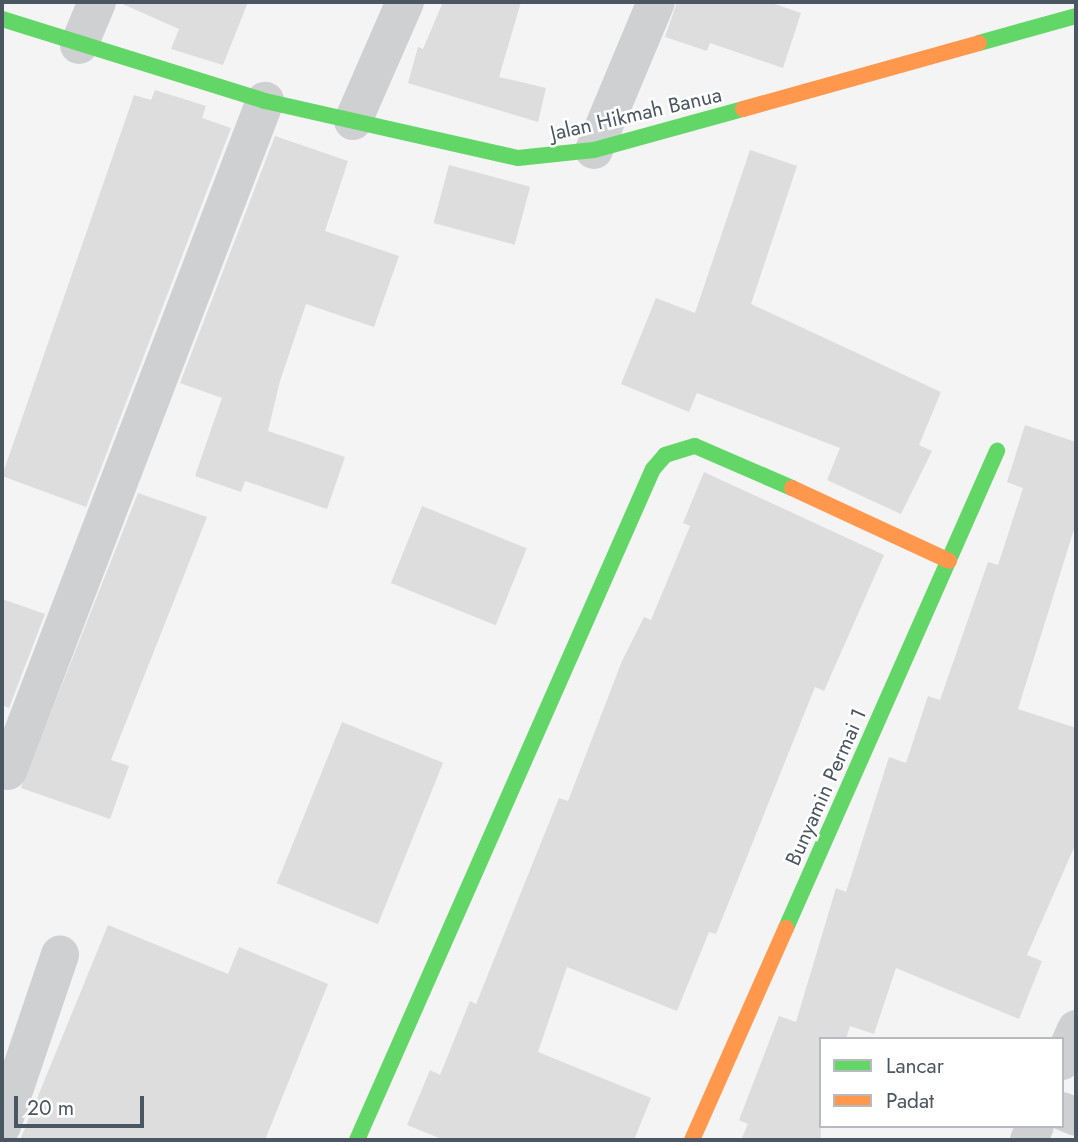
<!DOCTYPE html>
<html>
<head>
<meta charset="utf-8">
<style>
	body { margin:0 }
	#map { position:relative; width:1078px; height:1142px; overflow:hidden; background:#f4f4f4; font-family:Jost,sans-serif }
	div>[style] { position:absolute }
	.building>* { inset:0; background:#ddddde; transform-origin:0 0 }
	.street>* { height:38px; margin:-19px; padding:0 19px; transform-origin:19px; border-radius:19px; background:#ced0d2 }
	.fast>* { height:16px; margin:-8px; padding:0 8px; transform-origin:8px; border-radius:8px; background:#63d668 }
	.slow>* { height:16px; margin:-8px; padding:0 8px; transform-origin:8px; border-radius:8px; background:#ff974d }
	span { translate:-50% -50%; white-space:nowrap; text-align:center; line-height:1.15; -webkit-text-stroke:5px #fff; paint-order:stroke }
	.street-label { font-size:21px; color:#4a5661 }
	.frame { position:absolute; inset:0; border:4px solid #4a5661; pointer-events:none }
	.legend { position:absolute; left:819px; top:1037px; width:245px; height:91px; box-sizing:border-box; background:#fff; border:2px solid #b7bbc0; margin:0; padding:9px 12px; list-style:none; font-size:21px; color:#4a5661 }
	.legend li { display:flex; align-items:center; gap:14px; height:35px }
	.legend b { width:35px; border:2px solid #b7bbc0 }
	.scale { position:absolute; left:14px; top:1096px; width:130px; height:32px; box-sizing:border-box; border:4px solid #4a5661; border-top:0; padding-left:9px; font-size:21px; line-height:24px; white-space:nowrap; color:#4a5661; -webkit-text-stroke:5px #fff; paint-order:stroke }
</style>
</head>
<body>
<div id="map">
	<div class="building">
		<i style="clip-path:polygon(118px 2px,248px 2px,223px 65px,171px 49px,179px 29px)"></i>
		<i style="clip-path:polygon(443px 2px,521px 2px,499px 77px,546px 88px,538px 122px,408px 83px,418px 47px,423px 49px)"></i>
		<i style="clip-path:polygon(677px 2px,769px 2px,801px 13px,783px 68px,710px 43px,707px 51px,665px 37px)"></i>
		<i style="clip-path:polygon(155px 90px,206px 106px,202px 118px,231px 128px,86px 507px,2px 476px,134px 95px,151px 100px)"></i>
		<i style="clip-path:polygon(275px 136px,348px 161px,325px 231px,399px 256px,374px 327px,306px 304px,280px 381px,268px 431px,345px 457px,327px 509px,245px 481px,241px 492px,195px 476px,222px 398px,180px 383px)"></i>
		<i style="clip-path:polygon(750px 150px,797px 166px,751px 304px,941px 392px,919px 445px,932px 451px,901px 514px,827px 480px,840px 448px,697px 393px,689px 412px,621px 384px,656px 298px,695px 313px)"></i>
		<i style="left:449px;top:165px;width:84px;height:60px;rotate:15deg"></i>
		<i style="clip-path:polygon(1025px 425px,1076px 442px,1076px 523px,1018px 709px,1076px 728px,1076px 843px,1027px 955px,1042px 961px,1019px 1019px,896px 968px,874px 1034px,850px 1026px,846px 1039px,821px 1039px,821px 1140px,741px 1140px,748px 1124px,739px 1120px,779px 1016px,796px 1022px,836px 888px,846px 892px,889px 757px,906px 763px,928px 696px,940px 700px,988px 562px,998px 565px,1023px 488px,1007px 482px)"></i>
		<i style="clip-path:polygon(704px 472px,884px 555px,824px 691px,815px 687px,716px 934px,709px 932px,677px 1011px,567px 967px,538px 1052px,651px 1098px,634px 1140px,444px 1140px,407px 1125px,430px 1070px,440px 1075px,470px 1001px,476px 1004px,559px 798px,568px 801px,622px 661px,644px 617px,651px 620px,690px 526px,683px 523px)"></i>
		<i style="clip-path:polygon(138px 493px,207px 517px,111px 760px,129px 766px,110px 819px,21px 788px)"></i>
		<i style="left:422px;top:506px;width:113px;height:83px;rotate:22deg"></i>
		<i style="clip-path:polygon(2px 599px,45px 614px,9px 708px,2px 705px)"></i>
		<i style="left:342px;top:722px;width:109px;height:174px;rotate:22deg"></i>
		<i style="clip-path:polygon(108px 925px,228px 974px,239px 947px,328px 984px,265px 1140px,20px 1140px)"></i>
	</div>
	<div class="street">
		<i style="left:79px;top:45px;width:47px;rotate:-67.3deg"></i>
		<i style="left:353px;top:121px;width:130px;rotate:-66.4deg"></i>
		<i style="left:594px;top:150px;width:160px;rotate:-67.3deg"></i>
		<i style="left:8px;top:771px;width:718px;rotate:-69.01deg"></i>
		<i style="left:1062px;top:1061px;width:35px;rotate:-66deg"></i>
		<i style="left:1062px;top:1111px;width:15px;rotate:23deg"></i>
		<i style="left:2px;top:1126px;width:181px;rotate:-71.3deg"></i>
		<i style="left:1029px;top:1140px;width:15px;rotate:-67deg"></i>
	</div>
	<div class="fast">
		<i style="left:2px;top:19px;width:275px;rotate:17.3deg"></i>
		<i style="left:265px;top:101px;width:259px;rotate:12.7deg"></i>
		<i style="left:518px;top:158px;width:76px;rotate:-6deg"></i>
		<i style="left:594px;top:150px;width:155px;rotate:-15.4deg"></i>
		<i style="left:979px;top:43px;width:101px;rotate:-15.6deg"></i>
		<i style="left:786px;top:928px;width:522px;rotate:-66.14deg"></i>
		<i style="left:357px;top:1140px;width:733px;rotate:-66.2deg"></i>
		<i style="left:653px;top:469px;width:18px;rotate:-49deg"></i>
		<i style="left:665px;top:455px;width:31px;rotate:-17deg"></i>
		<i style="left:695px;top:446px;width:106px;rotate:23.4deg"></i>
	</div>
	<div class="slow">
		<i style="left:743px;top:109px;width:245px;rotate:-15.6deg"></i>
		<i style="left:792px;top:488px;width:173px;rotate:24.9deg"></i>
		<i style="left:692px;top:1140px;width:232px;rotate:-66.1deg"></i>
	</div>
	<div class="street-label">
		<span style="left:636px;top:114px;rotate:-13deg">Jalan Hikmah Banua</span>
		<span style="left:826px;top:787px;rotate:-66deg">Bunyamin Permai 1</span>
	</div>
	<div class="frame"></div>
	<ul class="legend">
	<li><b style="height:9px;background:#63d668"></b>Lancar</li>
	<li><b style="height:9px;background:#ff974d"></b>Padat</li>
	</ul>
	<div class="scale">20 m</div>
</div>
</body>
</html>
